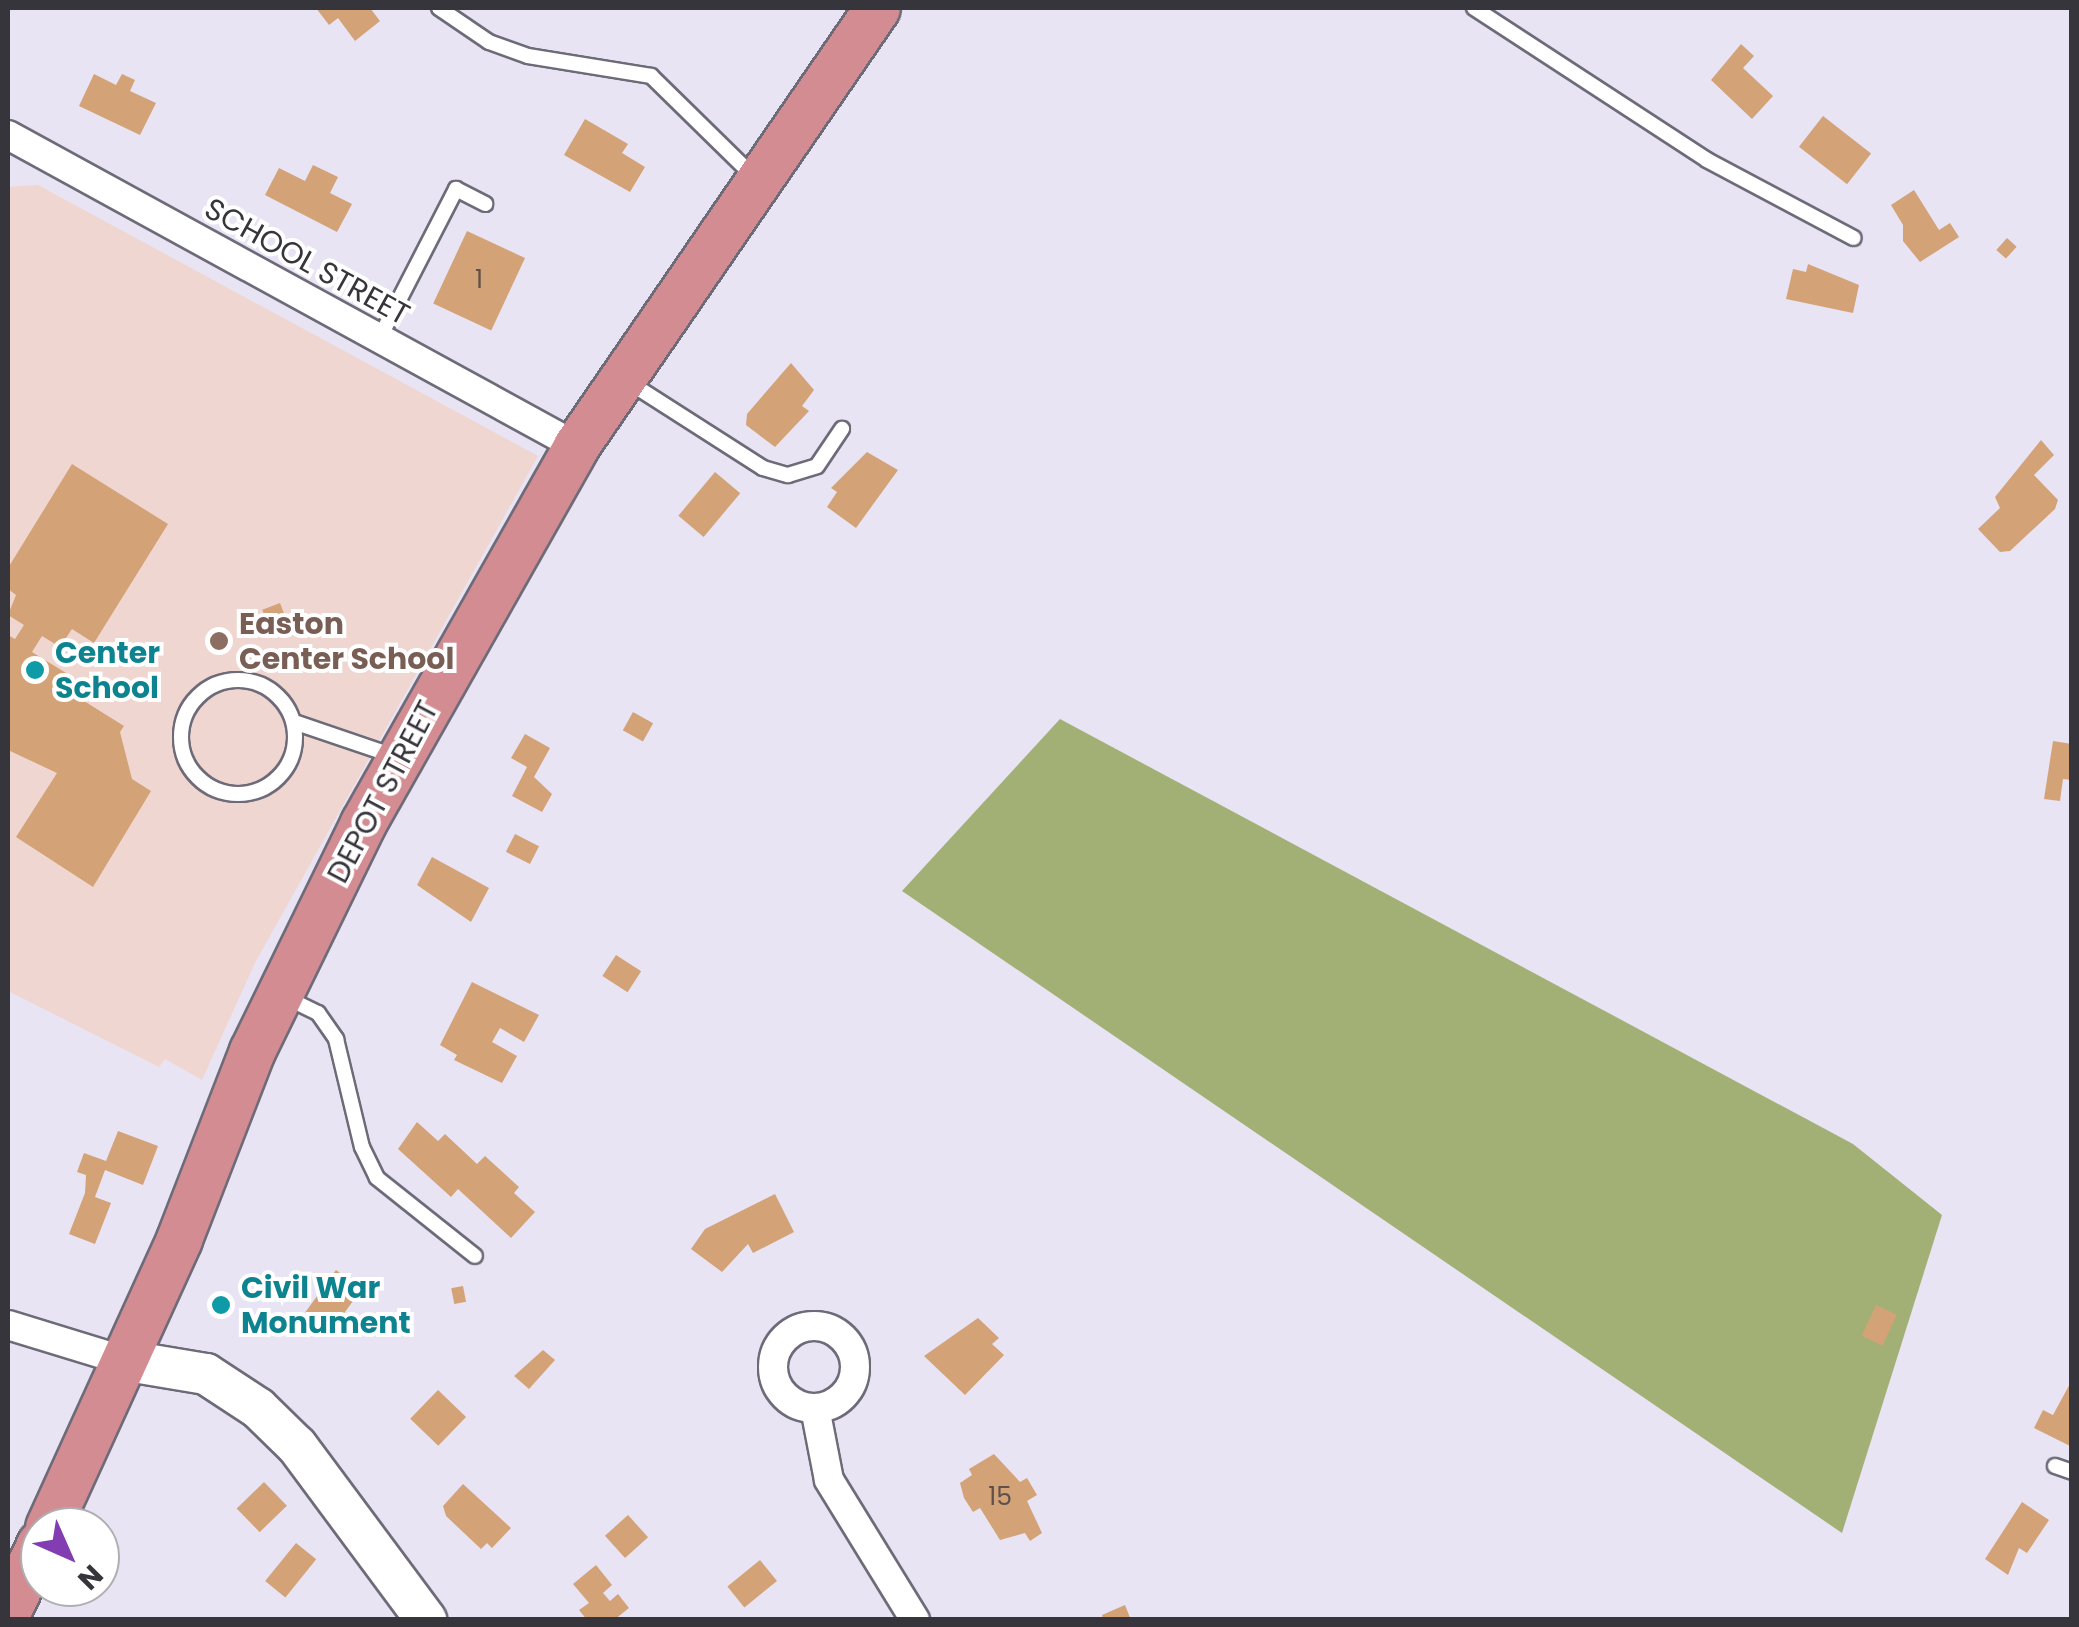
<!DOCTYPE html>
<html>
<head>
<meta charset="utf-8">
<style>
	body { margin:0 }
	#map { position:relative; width:2079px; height:1627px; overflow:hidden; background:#e8e4f4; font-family:Poppins,sans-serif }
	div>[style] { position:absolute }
	.education>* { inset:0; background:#f0d6d0 }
	.forest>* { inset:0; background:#a2b076 }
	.building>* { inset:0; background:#d3a277; transform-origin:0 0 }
	.roads { filter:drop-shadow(2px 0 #6e6b79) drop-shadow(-2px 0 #6e6b79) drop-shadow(0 2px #6e6b79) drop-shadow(0 -2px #6e6b79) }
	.service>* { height:14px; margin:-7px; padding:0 7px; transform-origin:7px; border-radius:7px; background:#fff }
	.service>.ring { margin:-7px; padding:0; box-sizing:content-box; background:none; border:14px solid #fff; border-radius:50% }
	.minor>* { height:28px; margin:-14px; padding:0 14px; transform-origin:14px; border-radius:14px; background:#fff }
	.minor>.ring { margin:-14px; padding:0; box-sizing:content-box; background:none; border:28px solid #fff; border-radius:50% }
	.secondary>* { height:40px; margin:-20px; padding:0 20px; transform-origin:20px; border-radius:20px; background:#fff }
	.trunk>* { height:45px; margin:-22.5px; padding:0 22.5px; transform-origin:22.5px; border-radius:22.5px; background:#d38c92 }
	.dots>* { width:28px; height:28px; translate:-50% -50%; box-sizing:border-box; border:5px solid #fff; border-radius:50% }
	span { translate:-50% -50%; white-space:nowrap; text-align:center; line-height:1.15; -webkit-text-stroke:8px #fff; paint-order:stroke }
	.number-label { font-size:25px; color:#5e504b }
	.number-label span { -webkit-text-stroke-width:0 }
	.street-label { font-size:30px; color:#37353c }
	.education-label { font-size:30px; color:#785e54; font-weight:700 }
	.left { translate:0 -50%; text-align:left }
	.culture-label { font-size:30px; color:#0d838f; font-weight:700 }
	.frame { position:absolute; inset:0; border:10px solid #37353c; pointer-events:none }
	.north { position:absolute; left:20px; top:1507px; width:100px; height:100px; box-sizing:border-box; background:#fff; border:2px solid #afaeb1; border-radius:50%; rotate:135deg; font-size:28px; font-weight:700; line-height:40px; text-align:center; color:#37353c }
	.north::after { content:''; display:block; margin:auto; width:35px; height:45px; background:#813db1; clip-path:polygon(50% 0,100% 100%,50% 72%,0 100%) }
</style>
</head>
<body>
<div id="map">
	<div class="education">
		<i style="clip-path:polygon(38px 185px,538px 456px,255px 963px,202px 1080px,165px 1059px,159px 1067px,8px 991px,8px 187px)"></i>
	</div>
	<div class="forest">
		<i style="clip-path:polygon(1060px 719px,1853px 1144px,1942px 1215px,1842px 1533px,902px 891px)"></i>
	</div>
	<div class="building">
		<i style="clip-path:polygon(316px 8px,370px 8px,380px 21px,355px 41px,338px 18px,329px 25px)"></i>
		<i style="clip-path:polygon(1741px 44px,1754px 56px,1743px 68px,1773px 96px,1752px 119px,1711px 80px)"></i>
		<i style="clip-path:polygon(94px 74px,116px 85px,122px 74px,135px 80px,130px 91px,156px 103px,140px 135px,79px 106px)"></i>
		<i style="left:1823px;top:116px;width:61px;height:39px;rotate:38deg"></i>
		<i style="clip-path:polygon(585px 119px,628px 144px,622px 153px,645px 167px,630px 192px,564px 155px)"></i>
		<i style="clip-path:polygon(313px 165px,338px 177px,330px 193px,352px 204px,337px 232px,265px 195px,279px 168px,305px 181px)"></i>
		<i style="clip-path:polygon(1914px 190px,1939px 230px,1950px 223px,1959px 237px,1920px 262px,1903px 241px,1903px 225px,1891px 205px)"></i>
		<i style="left:467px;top:231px;width:64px;height:80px;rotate:25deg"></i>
		<i style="left:2007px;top:238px;width:13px;height:16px;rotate:42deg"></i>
		<i style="clip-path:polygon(1808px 264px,1859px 285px,1853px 313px,1786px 299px,1793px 269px,1806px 272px)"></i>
		<i style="clip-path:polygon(791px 363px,814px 390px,802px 406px,809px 411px,775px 447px,746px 425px,747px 414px)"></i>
		<i style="clip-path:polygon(2041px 440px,2054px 455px,2034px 475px,2058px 500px,2055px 509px,2010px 551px,2000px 552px,1978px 529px,2000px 508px,1995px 497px)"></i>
		<i style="clip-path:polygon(867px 452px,898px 470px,856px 528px,827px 507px,837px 492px,831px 488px)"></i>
		<i style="clip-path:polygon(72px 464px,168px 524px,94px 643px,72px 629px,60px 647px,42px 636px,32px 652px,92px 689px,84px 701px,124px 726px,120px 732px,132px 779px,151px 791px,93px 887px,16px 837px,57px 773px,8px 750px,8px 635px,15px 639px,24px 625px,8px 615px,16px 595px,8px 589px,8px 568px)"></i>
		<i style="left:715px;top:472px;width:33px;height:57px;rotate:40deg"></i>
		<i style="left:280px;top:603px;width:14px;height:19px;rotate:69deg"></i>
		<i style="left:633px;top:712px;width:23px;height:21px;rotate:29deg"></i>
		<i style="clip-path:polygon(525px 734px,550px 748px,534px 777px,552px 794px,542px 812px,512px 796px,527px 767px,511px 758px)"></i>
		<i style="clip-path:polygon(2053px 741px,2072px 744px,2072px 780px,2063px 779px,2060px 801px,2044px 799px)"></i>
		<i style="left:515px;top:834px;width:27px;height:20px;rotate:27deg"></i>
		<i style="clip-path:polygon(432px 857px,489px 888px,471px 922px,417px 885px)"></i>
		<i style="left:616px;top:955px;width:30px;height:25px;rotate:33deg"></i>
		<i style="clip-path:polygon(472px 982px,539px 1015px,524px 1042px,500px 1028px,492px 1042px,517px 1056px,502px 1083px,454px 1060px,457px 1055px,440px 1045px)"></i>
		<i style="clip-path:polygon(417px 1122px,438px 1141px,445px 1134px,477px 1164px,485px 1156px,519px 1187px,514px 1193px,535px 1212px,511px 1238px,458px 1189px,451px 1197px,398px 1149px)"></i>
		<i style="clip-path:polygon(118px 1131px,158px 1146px,143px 1185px,105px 1170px,95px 1197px,111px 1203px,95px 1244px,69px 1234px,85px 1193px,86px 1175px,77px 1172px,84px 1153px,106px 1161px)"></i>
		<i style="clip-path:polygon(775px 1194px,794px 1232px,753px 1253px,748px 1244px,722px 1272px,691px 1249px,705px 1229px)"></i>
		<i style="left:336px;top:1270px;width:32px;height:59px;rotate:36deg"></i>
		<i style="left:463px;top:1286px;width:16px;height:12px;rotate:79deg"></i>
		<i style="left:1876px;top:1305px;width:23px;height:34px;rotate:25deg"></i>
		<i style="clip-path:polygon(978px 1318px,999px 1338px,992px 1344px,1004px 1355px,965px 1395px,924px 1356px)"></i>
		<i style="clip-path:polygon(543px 1350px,555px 1360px,529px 1389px,514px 1376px)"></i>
		<i style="clip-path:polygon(2072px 1380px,2072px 1447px,2034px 1428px,2043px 1410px,2053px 1415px)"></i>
		<i style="left:438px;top:1390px;width:39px;height:40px;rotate:44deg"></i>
		<i style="clip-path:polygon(994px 1454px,1020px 1482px,1027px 1478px,1037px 1495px,1027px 1501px,1042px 1533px,1030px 1541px,1025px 1533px,1000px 1540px,980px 1508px,973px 1512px,964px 1498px,960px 1483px,972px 1475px,969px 1469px)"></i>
		<i style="left:264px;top:1482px;width:33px;height:38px;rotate:46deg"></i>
		<i style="clip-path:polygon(463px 1484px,511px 1528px,492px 1548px,487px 1543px,481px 1549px,446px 1516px,443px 1506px)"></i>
		<i style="clip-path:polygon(2022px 1502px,2049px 1520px,2027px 1553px,2019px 1548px,2008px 1575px,1985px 1559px)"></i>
		<i style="left:628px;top:1515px;width:30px;height:31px;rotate:48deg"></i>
		<i style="left:296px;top:1543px;width:26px;height:49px;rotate:39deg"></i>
		<i style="left:760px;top:1560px;width:27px;height:42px;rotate:51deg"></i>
		<i style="clip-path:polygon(596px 1565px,612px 1585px,603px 1593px,610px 1601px,618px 1594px,629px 1608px,614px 1620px,587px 1620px,579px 1610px,589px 1603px,573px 1584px)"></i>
		<i style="clip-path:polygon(1125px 1605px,1131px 1620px,1103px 1620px,1102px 1615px)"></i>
	</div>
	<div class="roads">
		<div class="service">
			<i style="left:439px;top:8px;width:60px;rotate:34.2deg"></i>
			<i style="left:489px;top:42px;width:41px;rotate:19.7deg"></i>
			<i style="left:528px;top:56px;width:125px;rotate:9.2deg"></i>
			<i style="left:651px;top:76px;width:146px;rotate:44.4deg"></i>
			<i style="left:1474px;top:8px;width:278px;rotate:33.1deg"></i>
			<i style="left:1707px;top:160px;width:166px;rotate:28deg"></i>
			<i style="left:379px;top:339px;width:169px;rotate:-62.8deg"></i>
			<i style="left:456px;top:189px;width:33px;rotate:27deg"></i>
			<i style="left:627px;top:381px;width:161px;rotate:32.6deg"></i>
			<i style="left:763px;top:468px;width:26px;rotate:16deg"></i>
			<i style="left:788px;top:475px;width:30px;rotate:-17deg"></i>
			<i style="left:817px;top:466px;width:45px;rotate:-56deg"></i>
			<i class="ring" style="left:181px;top:680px;width:100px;height:100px"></i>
			<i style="left:294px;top:722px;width:106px;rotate:18.8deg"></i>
			<i style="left:285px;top:997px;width:37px;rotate:26deg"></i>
			<i style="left:318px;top:1013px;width:32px;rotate:55deg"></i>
			<i style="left:336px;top:1039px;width:111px;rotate:76.5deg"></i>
			<i style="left:362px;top:1147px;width:34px;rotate:64deg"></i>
			<i style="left:377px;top:1178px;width:125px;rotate:38.5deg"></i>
			<i style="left:2055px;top:1466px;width:18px;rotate:19deg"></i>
		</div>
		<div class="minor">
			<i style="left:8px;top:135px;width:648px;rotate:28.7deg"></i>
			<i style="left:8px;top:1325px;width:119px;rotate:17.1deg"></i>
			<i class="ring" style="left:773px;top:1326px;width:54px;height:54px"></i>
			<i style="left:815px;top:1408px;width:73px;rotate:79deg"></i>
			<i style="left:829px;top:1480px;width:164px;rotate:58.4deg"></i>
		</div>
		<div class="secondary">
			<i style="left:122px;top:1360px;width:85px;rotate:9.5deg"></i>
			<i style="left:206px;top:1374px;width:62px;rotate:33.2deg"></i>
			<i style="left:258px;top:1408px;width:54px;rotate:44.3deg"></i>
			<i style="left:297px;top:1446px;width:217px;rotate:53.4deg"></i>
		</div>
		<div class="trunk">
			<i style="left:48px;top:1527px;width:316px;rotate:-65.5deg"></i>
			<i style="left:179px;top:1239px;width:202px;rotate:-68.8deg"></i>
			<i style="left:252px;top:1051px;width:254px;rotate:-64deg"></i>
			<i style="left:363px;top:823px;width:433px;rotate:-60.5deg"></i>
			<i style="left:576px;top:446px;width:531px;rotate:-55.5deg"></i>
			<i style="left:8px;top:1611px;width:75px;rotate:-64.8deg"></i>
		</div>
	</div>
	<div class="dots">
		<i style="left:219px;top:641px;background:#8d6e63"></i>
		<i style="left:35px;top:670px;background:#0f9aa8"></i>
		<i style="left:221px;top:1305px;background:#0f9aa8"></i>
	</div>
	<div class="number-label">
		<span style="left:479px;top:280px">1</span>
		<span style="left:1000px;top:1497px">15</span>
	</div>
	<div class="street-label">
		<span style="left:307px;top:262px;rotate:29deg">SCHOOL STREET</span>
		<span style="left:383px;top:792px;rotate:-62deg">DEPOT STREET</span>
	</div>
	<div class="education-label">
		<span class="left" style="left:239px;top:641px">Easton<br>Center School</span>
	</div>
	<div class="culture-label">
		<span class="left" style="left:55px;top:670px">Center<br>School</span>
		<span class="left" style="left:241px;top:1305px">Civil War<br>Monument</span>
	</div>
	<div class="frame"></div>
	<div class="north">N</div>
</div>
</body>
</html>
